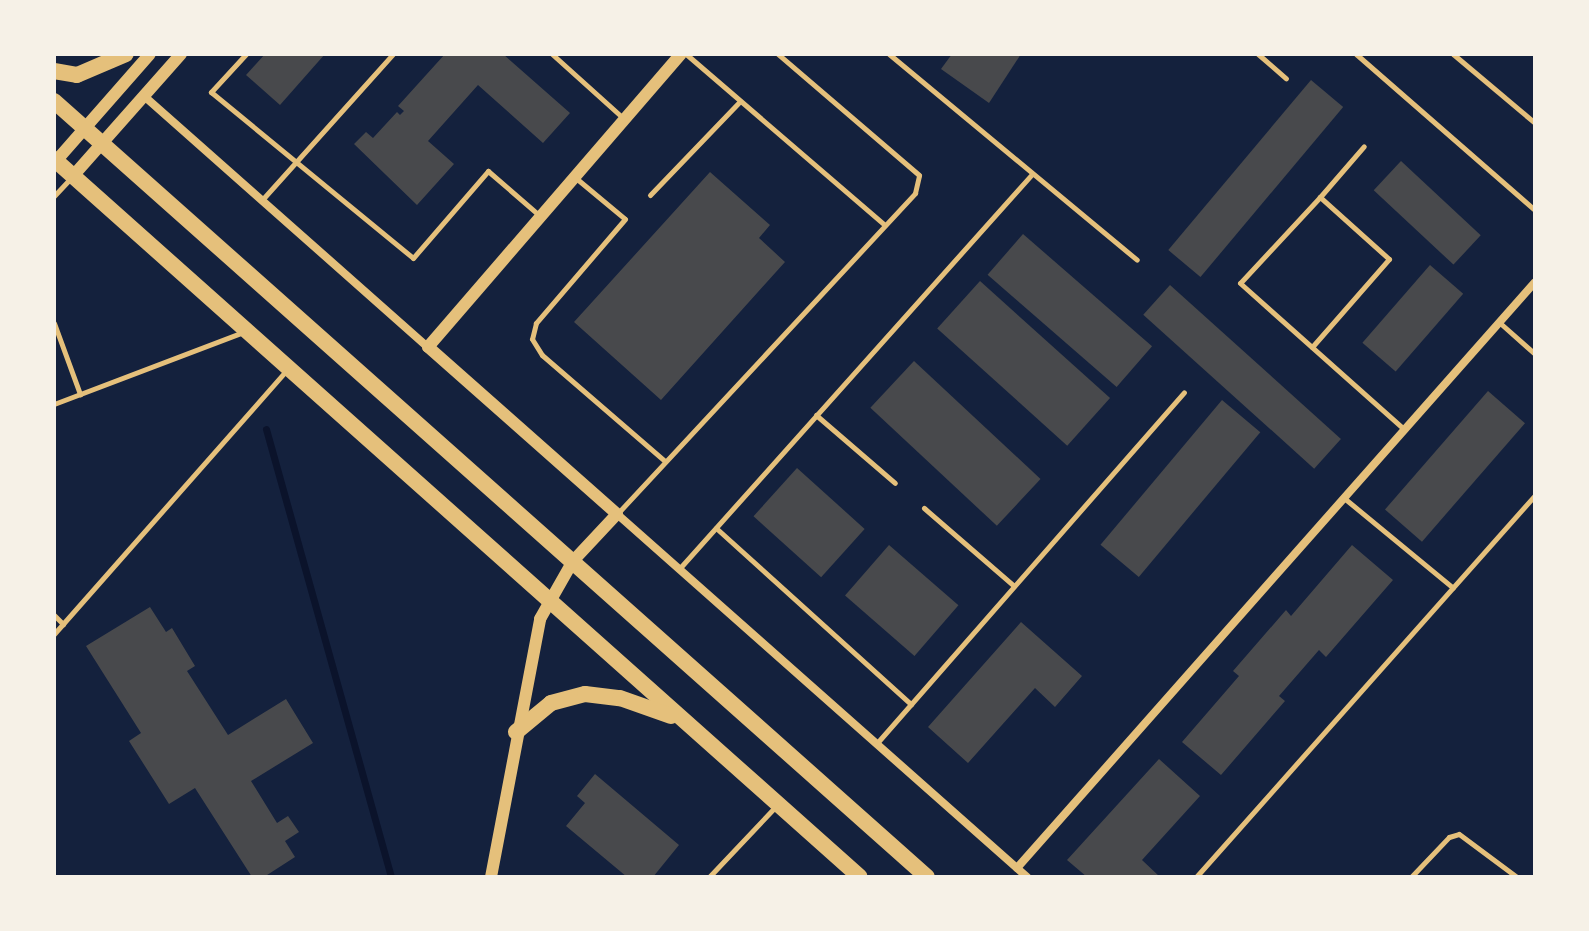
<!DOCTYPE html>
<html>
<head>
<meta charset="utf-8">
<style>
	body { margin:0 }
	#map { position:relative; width:1589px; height:931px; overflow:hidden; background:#14213d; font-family:"Source Sans 3",sans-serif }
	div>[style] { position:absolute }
	.stream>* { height:7px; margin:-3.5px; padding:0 3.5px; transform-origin:3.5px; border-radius:3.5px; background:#0b132b }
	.building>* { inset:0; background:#48494c; transform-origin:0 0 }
	.service>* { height:5px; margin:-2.5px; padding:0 2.5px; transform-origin:2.5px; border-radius:2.5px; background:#e5c07b }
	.minor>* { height:8px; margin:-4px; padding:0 4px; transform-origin:4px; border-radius:4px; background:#e5c07b }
	.tertiary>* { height:12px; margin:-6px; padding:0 6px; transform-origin:6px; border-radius:6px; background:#e5c07b }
	.primary>* { height:16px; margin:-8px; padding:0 8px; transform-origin:8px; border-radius:8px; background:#e5c07b }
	span { translate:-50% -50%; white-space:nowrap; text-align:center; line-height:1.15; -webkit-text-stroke:7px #f6f1e7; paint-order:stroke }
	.frame { position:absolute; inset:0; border:56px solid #f6f1e7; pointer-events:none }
</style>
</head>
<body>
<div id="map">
	<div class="stream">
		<i style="left:266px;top:429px;width:465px;rotate:74.4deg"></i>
	</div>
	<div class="building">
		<i style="clip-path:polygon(265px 54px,325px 54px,280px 105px,246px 75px)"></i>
		<i style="clip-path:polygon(445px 54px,503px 54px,570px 113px,543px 143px,478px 85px,428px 141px,454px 164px,417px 205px,354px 144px,366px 132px,373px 138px,397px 112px,400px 115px,404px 111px,398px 106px)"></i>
		<i style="clip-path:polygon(952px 54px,1021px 54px,989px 103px,941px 69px)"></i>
		<i style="left:1311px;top:80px;width:42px;height:222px;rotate:40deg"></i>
		<i style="left:1401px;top:161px;width:109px;height:40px;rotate:43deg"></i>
		<i style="clip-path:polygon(710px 172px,770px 225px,759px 238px,785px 262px,661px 400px,574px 322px)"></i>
		<i style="left:1023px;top:234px;width:171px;height:54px;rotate:41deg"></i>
		<i style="left:1430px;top:265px;width:44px;height:103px;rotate:41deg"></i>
		<i style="left:980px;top:281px;width:175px;height:64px;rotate:42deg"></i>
		<i style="left:1170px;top:285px;width:230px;height:40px;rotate:42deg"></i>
		<i style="left:914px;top:361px;width:173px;height:64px;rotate:43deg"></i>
		<i style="left:1488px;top:391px;width:49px;height:157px;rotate:41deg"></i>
		<i style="left:1222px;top:400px;width:50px;height:189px;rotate:40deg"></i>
		<i style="left:797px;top:468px;width:91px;height:65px;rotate:42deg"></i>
		<i style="left:889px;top:545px;width:92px;height:67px;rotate:41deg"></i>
		<i style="clip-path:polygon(1352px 545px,1393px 580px,1326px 657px,1319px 650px,1279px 696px,1285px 701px,1221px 775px,1182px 742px,1239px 676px,1233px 671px,1286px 610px,1291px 616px)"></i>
		<i style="clip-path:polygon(150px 607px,166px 632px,172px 628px,195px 666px,187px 671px,228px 735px,286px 699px,313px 743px,251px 781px,277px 823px,288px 816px,299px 832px,285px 841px,295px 857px,264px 877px,252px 877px,195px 788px,169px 804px,129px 741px,141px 733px,86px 646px)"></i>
		<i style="clip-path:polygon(1021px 622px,1082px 676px,1055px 707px,1035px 688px,968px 763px,928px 727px)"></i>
		<i style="clip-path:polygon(1159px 759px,1200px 796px,1142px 860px,1160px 877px,1087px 877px,1067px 860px)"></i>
		<i style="clip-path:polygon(595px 774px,679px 845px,653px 877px,627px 877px,566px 826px,585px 803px,577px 796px)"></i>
	</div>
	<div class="service">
		<i style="left:246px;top:54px;width:52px;rotate:132.6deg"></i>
		<i style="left:211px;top:92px;width:261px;rotate:39.4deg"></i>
		<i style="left:413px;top:258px;width:115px;rotate:-49.2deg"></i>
		<i style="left:488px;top:171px;width:67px;rotate:40.8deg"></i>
		<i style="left:552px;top:54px;width:96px;rotate:42deg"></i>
		<i style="left:686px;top:54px;width:262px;rotate:40.7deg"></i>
		<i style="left:889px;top:54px;width:322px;rotate:39.7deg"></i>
		<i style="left:1258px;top:54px;width:37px;rotate:41deg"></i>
		<i style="left:1356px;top:54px;width:237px;rotate:41.1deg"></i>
		<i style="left:1453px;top:54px;width:107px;rotate:40.1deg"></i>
		<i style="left:577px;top:179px;width:62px;rotate:39.8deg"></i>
		<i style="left:625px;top:219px;width:137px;rotate:130.6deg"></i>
		<i style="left:536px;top:323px;width:16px;rotate:104deg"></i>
		<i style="left:532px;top:339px;width:19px;rotate:58deg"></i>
		<i style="left:542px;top:355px;width:162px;rotate:40.8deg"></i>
		<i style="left:650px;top:195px;width:130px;rotate:-46.2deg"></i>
		<i style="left:54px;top:196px;width:23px;rotate:-47deg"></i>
		<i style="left:1320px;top:197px;width:67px;rotate:-49.2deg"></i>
		<i style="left:261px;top:201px;width:198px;rotate:-48.1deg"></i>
		<i style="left:54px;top:323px;width:76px;rotate:69.9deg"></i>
		<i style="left:1500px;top:323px;width:47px;rotate:41.5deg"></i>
		<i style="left:1312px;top:347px;width:117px;rotate:-48.8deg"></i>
		<i style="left:1389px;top:259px;width:93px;rotate:-138.1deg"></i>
		<i style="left:1320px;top:197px;width:117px;rotate:132.9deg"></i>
		<i style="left:1240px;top:283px;width:220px;rotate:41.7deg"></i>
		<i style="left:54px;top:404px;width:203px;rotate:-20.8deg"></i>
		<i style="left:816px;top:415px;width:104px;rotate:40.7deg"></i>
		<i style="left:1344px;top:498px;width:141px;rotate:39.5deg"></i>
		<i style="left:924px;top:508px;width:119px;rotate:40.9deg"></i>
		<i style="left:617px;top:514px;width:438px;rotate:-47.1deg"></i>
		<i style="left:915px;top:193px;width:18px;rotate:-77deg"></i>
		<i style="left:919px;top:175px;width:186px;rotate:-139.4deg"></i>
		<i style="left:716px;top:528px;width:263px;rotate:42.1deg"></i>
		<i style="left:679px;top:569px;width:530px;rotate:-48.21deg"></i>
		<i style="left:54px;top:615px;width:13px;rotate:45deg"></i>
		<i style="left:54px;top:634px;width:352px;rotate:-48.6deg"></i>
		<i style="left:877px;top:743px;width:466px;rotate:-48.8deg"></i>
		<i style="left:709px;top:877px;width:99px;rotate:-46.6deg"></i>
		<i style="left:1196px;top:877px;width:511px;rotate:-48.41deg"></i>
		<i style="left:1411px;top:877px;width:55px;rotate:-46.5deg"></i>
		<i style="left:1449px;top:837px;width:10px;rotate:-17deg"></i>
		<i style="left:1459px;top:834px;width:72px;rotate:36.6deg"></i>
	</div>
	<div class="minor">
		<i style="left:144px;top:96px;width:379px;rotate:41.5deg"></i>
		<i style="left:617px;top:514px;width:548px;rotate:41.52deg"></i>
		<i style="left:1017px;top:868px;width:782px;rotate:-48.52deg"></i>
	</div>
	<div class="tertiary">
		<i style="left:56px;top:161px;width:142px;rotate:-48.7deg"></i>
		<i style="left:73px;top:176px;width:163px;rotate:-48.5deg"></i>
		<i style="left:491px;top:877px;width:263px;rotate:-79.2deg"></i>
		<i style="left:540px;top:619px;width:67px;rotate:-60.4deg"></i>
		<i style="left:573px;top:561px;width:64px;rotate:-46.9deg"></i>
		<i style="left:617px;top:514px;width:252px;rotate:-138.5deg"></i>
		<i style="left:428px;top:347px;width:387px;rotate:-49.2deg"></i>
	</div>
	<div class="primary">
		<i style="left:54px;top:71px;width:23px;rotate:10deg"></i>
		<i style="left:77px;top:75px;width:53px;rotate:-23.2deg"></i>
		<i style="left:54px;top:101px;width:1168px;rotate:41.63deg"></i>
		<i style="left:54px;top:159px;width:1079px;rotate:41.7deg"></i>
		<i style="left:516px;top:732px;width:45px;rotate:-39.6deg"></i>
		<i style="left:551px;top:703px;width:35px;rotate:-15deg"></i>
		<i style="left:585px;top:694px;width:35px;rotate:7deg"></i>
		<i style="left:620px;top:698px;width:54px;rotate:19.4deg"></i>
	</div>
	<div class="frame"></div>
</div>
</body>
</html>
